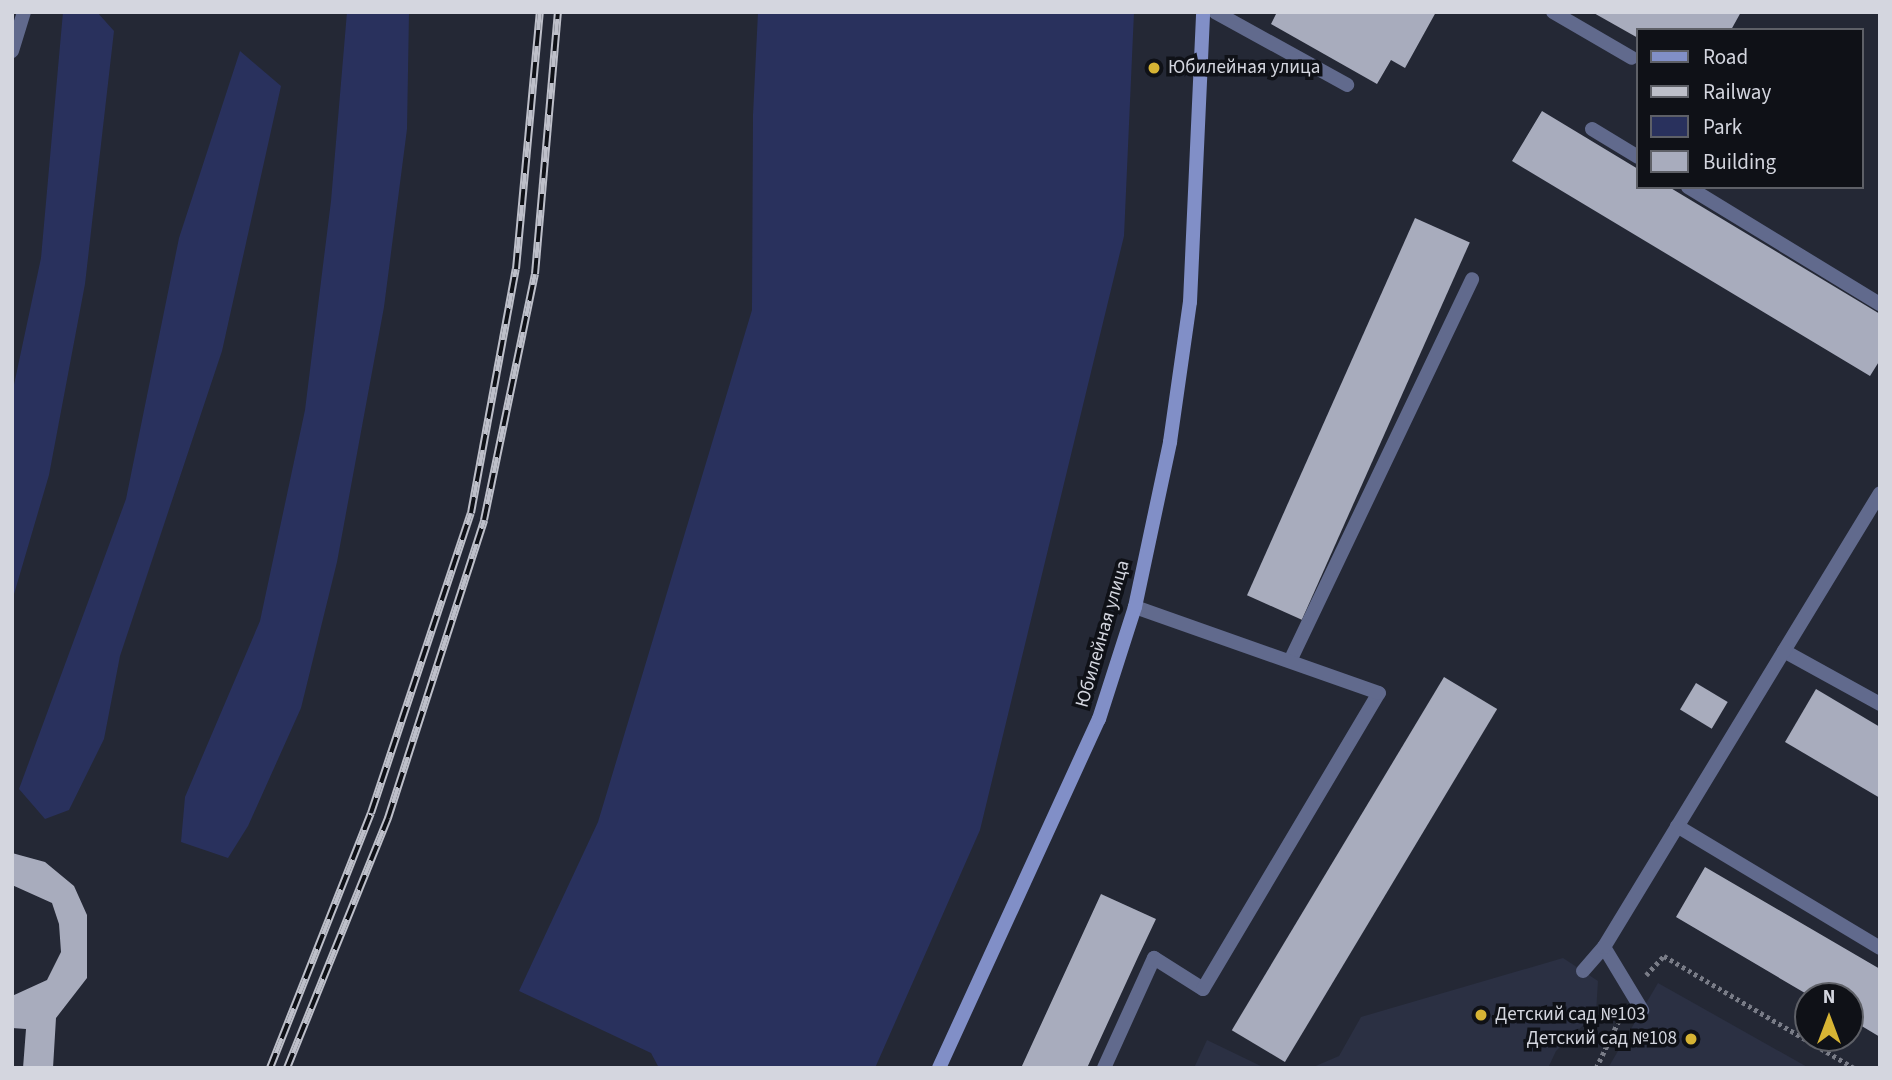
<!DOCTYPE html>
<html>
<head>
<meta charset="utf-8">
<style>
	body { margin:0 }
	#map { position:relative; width:1892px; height:1080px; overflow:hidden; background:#242835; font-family:"Source Sans 3",sans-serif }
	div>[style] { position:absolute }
	.built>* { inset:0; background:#2b3043 }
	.green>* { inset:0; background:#29315d }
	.building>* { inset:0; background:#a8acbd; transform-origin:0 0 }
	.path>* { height:4.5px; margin-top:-2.25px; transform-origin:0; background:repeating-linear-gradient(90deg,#797c87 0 3.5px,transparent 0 7px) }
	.lane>* { height:14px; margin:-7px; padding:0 7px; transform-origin:7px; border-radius:7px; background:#616a8d }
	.secondary>* { height:14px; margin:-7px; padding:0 7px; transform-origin:7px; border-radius:7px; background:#818fc7 }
	.rail>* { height:8px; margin-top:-4px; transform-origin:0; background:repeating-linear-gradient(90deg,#0f1117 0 16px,#bdbfc9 0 32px); box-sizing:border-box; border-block:2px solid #bdbfc9 }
	.dots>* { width:19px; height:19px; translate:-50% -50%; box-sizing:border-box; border:4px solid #0f1117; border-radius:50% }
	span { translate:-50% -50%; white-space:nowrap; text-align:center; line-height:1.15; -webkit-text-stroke:7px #0f1117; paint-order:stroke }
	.poi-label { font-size:19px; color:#d4d6df }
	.left { translate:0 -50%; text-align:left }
	.right { translate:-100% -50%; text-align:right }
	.street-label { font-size:19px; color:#d4d6df }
	.frame { position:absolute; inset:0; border:14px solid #d4d6df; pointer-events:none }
	.legend { position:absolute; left:1636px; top:28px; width:228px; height:161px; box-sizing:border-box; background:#0f1117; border:2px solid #5e6067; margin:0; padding:9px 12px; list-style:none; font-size:21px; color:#d4d6df }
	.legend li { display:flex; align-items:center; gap:14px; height:35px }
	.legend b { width:35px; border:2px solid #5e6067 }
	.north { position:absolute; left:1794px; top:982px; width:70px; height:70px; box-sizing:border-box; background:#0f1117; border:2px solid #5e6067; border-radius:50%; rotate:0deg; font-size:19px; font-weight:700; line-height:28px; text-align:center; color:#d4d6df }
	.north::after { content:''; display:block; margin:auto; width:24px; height:32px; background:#d7b434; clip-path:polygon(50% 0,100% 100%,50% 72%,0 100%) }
</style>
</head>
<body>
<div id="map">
	<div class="built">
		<i style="clip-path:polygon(1563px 958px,1598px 981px,1596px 1013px,1556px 1051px,1548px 1068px,1311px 1068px,1339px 1056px,1361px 1017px)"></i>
		<i style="clip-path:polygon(1658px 983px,1809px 1068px,1608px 1068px)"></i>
		<i style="clip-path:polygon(1207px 1040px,1265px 1068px,1194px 1068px)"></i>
	</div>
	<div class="green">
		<i style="clip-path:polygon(63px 12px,97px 12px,114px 31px,85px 284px,49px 475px,12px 601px,12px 394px,41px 258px)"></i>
		<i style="clip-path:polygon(347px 12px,409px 12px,407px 129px,384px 307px,337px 562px,301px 708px,248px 826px,228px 858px,181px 842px,185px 797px,260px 621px,305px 410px,331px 201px)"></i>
		<i style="clip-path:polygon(758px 12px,1134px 12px,1124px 236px,980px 830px,875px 1068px,659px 1068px,651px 1053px,519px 991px,598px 822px,752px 310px,753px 115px)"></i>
		<i style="clip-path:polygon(240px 51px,281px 86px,222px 351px,120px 656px,104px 739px,69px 810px,45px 819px,19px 789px,126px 499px,179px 238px)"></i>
	</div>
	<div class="building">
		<i style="clip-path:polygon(1277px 12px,1436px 12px,1405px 68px,1391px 60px,1377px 84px,1271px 24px)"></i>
		<i style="clip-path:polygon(1592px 12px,1741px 12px,1731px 30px,1638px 30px,1638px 38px)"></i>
		<i style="clip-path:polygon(1542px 111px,1638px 169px,1638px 187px,1669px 187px,1880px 314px,1880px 360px,1870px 376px,1512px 161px)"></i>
		<i style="left:1415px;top:218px;width:60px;height:413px;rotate:24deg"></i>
		<i style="left:1444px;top:677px;width:62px;height:412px;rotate:31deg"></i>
		<i style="left:1696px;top:683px;width:37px;height:31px;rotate:31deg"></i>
		<i style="clip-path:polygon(1816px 689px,1880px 727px,1880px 798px,1785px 742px)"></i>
		<i style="clip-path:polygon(12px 853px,45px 862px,74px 886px,87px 915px,87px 978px,56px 1018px,53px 1068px,23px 1068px,26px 1029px,12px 1028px,12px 996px,47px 980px,61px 952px,59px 924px,52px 903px,12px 885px)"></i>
		<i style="clip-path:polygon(1705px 867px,1880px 969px,1880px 1037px,1850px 1019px,1850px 996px,1810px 996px,1676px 917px)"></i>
		<i style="clip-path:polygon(1101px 894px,1156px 919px,1138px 957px,1087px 1068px,1021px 1068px)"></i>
	</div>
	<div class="path">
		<i style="left:1646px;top:975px;width:26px;rotate:-47deg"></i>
		<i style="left:1664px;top:956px;width:221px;rotate:30.5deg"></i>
		<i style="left:1596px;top:1068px;width:55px;rotate:-64.4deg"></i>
	</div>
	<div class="lane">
		<i style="left:1215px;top:12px;width:151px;rotate:28.9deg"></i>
		<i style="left:1553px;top:12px;width:91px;rotate:30.2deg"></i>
		<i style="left:12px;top:51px;width:41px;rotate:-72.9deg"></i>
		<i style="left:1592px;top:129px;width:54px;rotate:31.3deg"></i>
		<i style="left:1688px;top:187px;width:225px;rotate:31.4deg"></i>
		<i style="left:1784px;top:651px;width:110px;rotate:28.9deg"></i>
		<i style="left:1290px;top:661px;width:423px;rotate:-64.5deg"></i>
		<i style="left:1677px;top:826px;width:237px;rotate:31deg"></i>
		<i style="left:1604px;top:947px;width:74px;rotate:58.9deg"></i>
		<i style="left:1583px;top:971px;width:32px;rotate:-49deg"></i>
		<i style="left:1604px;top:947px;width:531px;rotate:-58.7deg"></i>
		<i style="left:1104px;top:1068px;width:121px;rotate:-65.6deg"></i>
		<i style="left:1154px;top:958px;width:58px;rotate:32.3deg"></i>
		<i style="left:1203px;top:989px;width:344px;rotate:-59.3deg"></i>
		<i style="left:1379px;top:693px;width:259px;rotate:-160.6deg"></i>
	</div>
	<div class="secondary">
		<i style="left:939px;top:1068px;width:384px;rotate:-65.4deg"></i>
		<i style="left:1099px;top:719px;width:118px;rotate:-72.2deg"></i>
		<i style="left:1135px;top:607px;width:169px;rotate:-78deg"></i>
		<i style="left:1170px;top:442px;width:141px;rotate:-81.9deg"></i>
		<i style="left:1190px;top:302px;width:290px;rotate:-87.4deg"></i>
	</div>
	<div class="rail">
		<i style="left:270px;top:1068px;width:274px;rotate:-68.4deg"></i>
		<i style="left:371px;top:813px;width:316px;rotate:-71.6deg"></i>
		<i style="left:471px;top:513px;width:248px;rotate:-79.6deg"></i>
		<i style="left:516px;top:269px;width:258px;rotate:-84.7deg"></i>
		<i style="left:287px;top:1068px;width:270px;rotate:-68deg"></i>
		<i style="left:388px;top:818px;width:313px;rotate:-72.1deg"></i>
		<i style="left:484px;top:520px;width:251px;rotate:-78.3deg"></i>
		<i style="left:535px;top:274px;width:263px;rotate:-85deg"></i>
	</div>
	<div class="dots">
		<i style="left:1154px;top:68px;background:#d7b434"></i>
		<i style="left:1481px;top:1015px;background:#d7b434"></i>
		<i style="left:1691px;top:1039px;background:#d7b434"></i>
	</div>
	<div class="poi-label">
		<span class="left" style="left:1168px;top:68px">Юбилейная улица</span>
		<span class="left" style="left:1495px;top:1015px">Детский сад №103</span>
		<span class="right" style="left:1677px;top:1039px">Детский сад №108</span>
	</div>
	<div class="street-label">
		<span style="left:1103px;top:634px;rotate:-74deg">Юбилейная улица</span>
	</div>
	<div class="frame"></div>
	<ul class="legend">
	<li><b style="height:9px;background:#818fc7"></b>Road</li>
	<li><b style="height:9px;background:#bdbfc9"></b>Railway</li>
	<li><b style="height:19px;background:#29315d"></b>Park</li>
	<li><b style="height:19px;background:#a8acbd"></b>Building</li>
	</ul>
	<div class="north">N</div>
</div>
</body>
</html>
